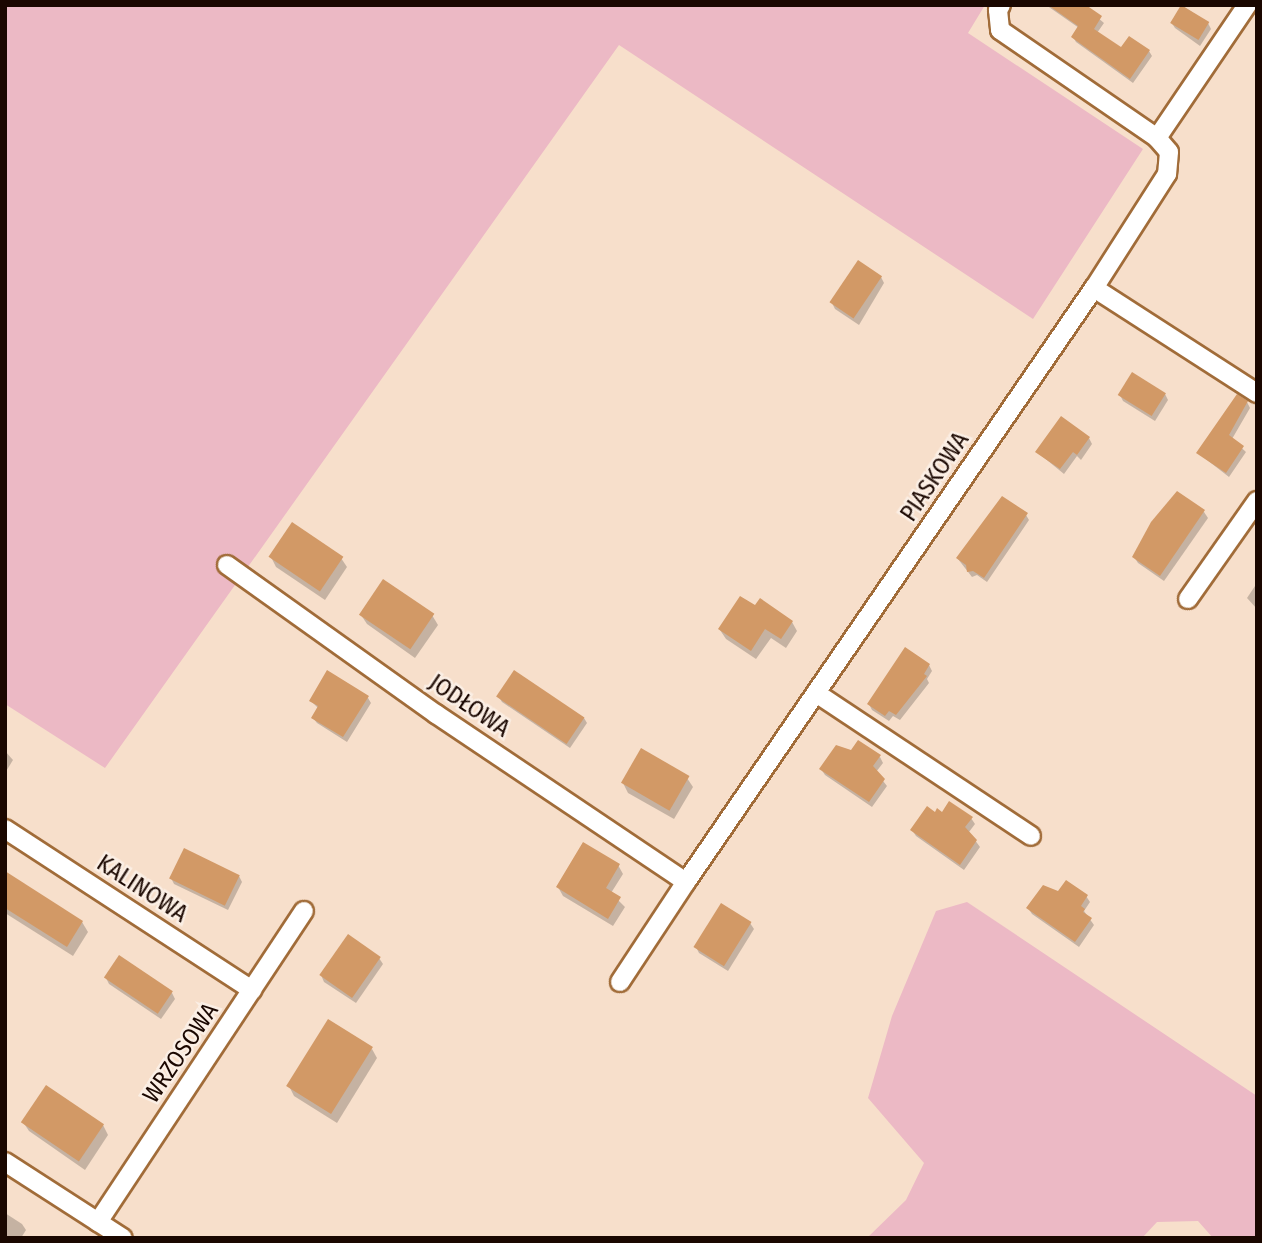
<!DOCTYPE html>
<html>
<head>
<meta charset="utf-8">
<style>
	body { margin:0 }
	#map { position:relative; width:1262px; height:1243px; overflow:hidden; background:#f7dfcb; font-family:"Fira Sans Condensed",sans-serif }
	div>[style] { position:absolute }
	.green>* { inset:0; background:#ecb9c5 }
	.shadow>* { inset:0; background:#0003 }
	.building>* { inset:0; background:#d29966; transform-origin:0 0 }
	.roads { filter:drop-shadow(2px 0 #a16c39) drop-shadow(-2px 0 #a16c39) drop-shadow(0 2px #a16c39) drop-shadow(0 -2px #a16c39) }
	.street>* { height:18px; margin:-9px; padding:0 9px; transform-origin:9px; border-radius:9px; background:#fff }
	span { translate:-50% -50%; white-space:nowrap; text-align:center; line-height:1.15; -webkit-text-stroke:5px #fbefe5; paint-order:stroke }
	.street-label { font-size:24px; color:#1a0700 }
	.frame { position:absolute; inset:0; border:7px solid #1a0700; pointer-events:none }
</style>
</head>
<body>
<div id="map">
	<div class="green">
		<i style="clip-path:polygon(5px 5px,985px 5px,968px 33px,1143px 149px,1033px 319px,619px 45px,105px 768px,5px 704px)"></i>
		<i style="clip-path:polygon(967px 902px,1257px 1096px,1257px 1238px,1213px 1238px,1198px 1221px,1157px 1222px,1142px 1238px,867px 1238px,906px 1200px,924px 1163px,868px 1098px,892px 1016px,936px 911px)"></i>
	</div>
	<div class="shadow">
		<i style="clip-path:polygon(1046px 5px,1083px 5px,1104px 23px,1097px 33px,1122px 49px,1149px 51px,1152px 56px,1133px 83px,1076px 42px,1073px 37px,1079px 28px)"></i>
		<i style="clip-path:polygon(1183px 6px,1208px 23px,1211px 29px,1200px 46px,1175px 28px,1171px 22px)"></i>
		<i style="clip-path:polygon(881px 277px,884px 283px,859px 325px,835px 309px,832px 303px)"></i>
		<i style="clip-path:polygon(1165px 394px,1168px 400px,1155px 421px,1123px 401px,1120px 395px)"></i>
		<i style="clip-path:polygon(1247px 402px,1250px 408px,1232px 439px,1246px 452px,1229px 477px,1198px 453px)"></i>
		<i style="clip-path:polygon(1089px 438px,1092px 444px,1081px 460px,1077px 456px,1064px 474px,1037px 452px)"></i>
		<i style="clip-path:polygon(1177px 493px,1204px 512px,1208px 518px,1164px 581px,1138px 563px,1134px 557px)"></i>
		<i style="clip-path:polygon(1026px 515px,1029px 520px,987px 582px,977px 575px,972px 577px,958px 559px)"></i>
		<i style="clip-path:polygon(271px 557px,341px 558px,347px 567px,325px 600px,276px 567px)"></i>
		<i style="clip-path:polygon(1257px 583px,1257px 609px,1247px 598px)"></i>
		<i style="clip-path:polygon(756px 608px,792px 622px,797px 631px,786px 648px,771px 638px,756px 659px,726px 639px,720px 630px)"></i>
		<i style="clip-path:polygon(361px 615px,432px 615px,438px 625px,415px 658px,367px 624px)"></i>
		<i style="clip-path:polygon(929px 665px,932px 671px,927px 679px,929px 683px,900px 720px,893px 716px,889px 721px,872px 710px,869px 704px)"></i>
		<i style="clip-path:polygon(514px 673px,584px 718px,587px 723px,570px 748px,502px 702px,499px 697px)"></i>
		<i style="clip-path:polygon(368px 698px,371px 703px,347px 742px,317px 723px,313px 718px,319px 709px,311px 701px)"></i>
		<i style="clip-path:polygon(5px 751px,13px 760px,5px 773px)"></i>
		<i style="clip-path:polygon(880px 757px,883px 763px,876px 772px,887px 786px,872px 807px,825px 775px,821px 769px)"></i>
		<i style="clip-path:polygon(687px 778px,693px 787px,674px 819px,628px 793px,623px 783px)"></i>
		<i style="clip-path:polygon(935px 814px,971px 818px,975px 824px,969px 832px,980px 847px,964px 870px,916px 836px,912px 830px)"></i>
		<i style="clip-path:polygon(618px 865px,623px 874px,611px 893px,625px 907px,613px 926px,563px 896px,558px 887px)"></i>
		<i style="clip-path:polygon(239px 876px,242px 882px,228px 910px,174px 884px,171px 878px)"></i>
		<i style="clip-path:polygon(5px 887px,82px 922px,88px 932px,73px 956px,5px 913px)"></i>
		<i style="clip-path:polygon(1059px 893px,1086px 896px,1090px 902px,1084px 911px,1094px 925px,1079px 947px,1032px 914px,1028px 908px)"></i>
		<i style="clip-path:polygon(750px 923px,754px 929px,728px 971px,699px 953px,696px 947px)"></i>
		<i style="clip-path:polygon(379px 958px,383px 964px,356px 1003px,324px 982px,321px 975px)"></i>
		<i style="clip-path:polygon(106px 978px,172px 993px,175px 999px,161px 1019px,109px 984px)"></i>
		<i style="clip-path:polygon(372px 1049px,377px 1058px,337px 1123px,294px 1096px,289px 1086px)"></i>
		<i style="clip-path:polygon(23px 1122px,103px 1125px,108px 1135px,85px 1170px,29px 1131px)"></i>
		<i style="clip-path:polygon(5px 1213px,22px 1224px,26px 1230px,21px 1238px,5px 1238px)"></i>
	</div>
	<div class="building">
		<i style="clip-path:polygon(1048px 5px,1086px 5px,1102px 16px,1094px 29px,1121px 47px,1129px 36px,1150px 50px,1130px 79px,1071px 37px,1078px 26px)"></i>
		<i style="left:1181px;top:5px;width:33px;height:21px;rotate:31deg"></i>
		<i style="left:858px;top:260px;width:29px;height:51px;rotate:34deg"></i>
		<i style="left:1132px;top:372px;width:40px;height:27px;rotate:32deg"></i>
		<i style="clip-path:polygon(1237px 394px,1248px 401px,1229px 435px,1244px 446px,1226px 473px,1196px 453px)"></i>
		<i style="clip-path:polygon(1061px 416px,1090px 437px,1077px 455px,1073px 452px,1060px 469px,1035px 452px)"></i>
		<i style="clip-path:polygon(1177px 491px,1205px 510px,1160px 576px,1132px 557px,1151px 522px)"></i>
		<i style="clip-path:polygon(1002px 496px,1028px 513px,984px 578px,973px 571px,967px 572px,966px 565px,956px 558px)"></i>
		<i style="left:292px;top:522px;width:62px;height:42px;rotate:34deg"></i>
		<i style="left:383px;top:579px;width:62px;height:43px;rotate:34deg"></i>
		<i style="clip-path:polygon(740px 596px,755px 605px,760px 598px,793px 621px,781px 639px,765px 629px,751px 651px,718px 629px)"></i>
		<i style="clip-path:polygon(905px 647px,930px 664px,924px 674px,927px 676px,896px 715px,889px 711px,885px 716px,867px 704px)"></i>
		<i style="clip-path:polygon(327px 670px,369px 696px,343px 737px,311px 718px,318px 706px,309px 701px)"></i>
		<i style="left:514px;top:670px;width:85px;height:32px;rotate:34deg"></i>
		<i style="clip-path:polygon(858px 740px,881px 755px,873px 766px,885px 779px,869px 802px,819px 769px,836px 745px,851px 750px)"></i>
		<i style="left:641px;top:748px;width:56px;height:40px;rotate:30deg"></i>
		<i style="clip-path:polygon(949px 801px,973px 817px,965px 827px,977px 840px,960px 865px,910px 830px,927px 806px,935px 812px,937px 808px,942px 812px)"></i>
		<i style="clip-path:polygon(583px 842px,620px 864px,606px 888px,621px 897px,608px 919px,556px 887px)"></i>
		<i style="left:184px;top:848px;width:62px;height:34px;rotate:26deg"></i>
		<i style="clip-path:polygon(5px 871px,83px 921px,67px 947px,5px 908px)"></i>
		<i style="clip-path:polygon(1066px 880px,1088px 895px,1081px 906px,1085px 909px,1083px 912px,1092px 918px,1075px 942px,1026px 908px,1043px 885px,1058px 891px)"></i>
		<i style="left:721px;top:903px;width:36px;height:52px;rotate:32deg"></i>
		<i style="left:348px;top:934px;width:40px;height:50px;rotate:35deg"></i>
		<i style="left:119px;top:955px;width:65px;height:27px;rotate:34deg"></i>
		<i style="left:328px;top:1019px;width:53px;height:79px;rotate:32deg"></i>
		<i style="left:46px;top:1085px;width:70px;height:45px;rotate:34deg"></i>
	</div>
	<div class="roads">
		<div class="street">
			<i style="left:1001px;top:5px;width:6px;rotate:121deg"></i>
			<i style="left:998px;top:10px;width:20px;rotate:84deg"></i>
			<i style="left:1000px;top:30px;width:191px;rotate:34.5deg"></i>
			<i style="left:1157px;top:138px;width:18px;rotate:49deg"></i>
			<i style="left:1169px;top:152px;width:22px;rotate:95deg"></i>
			<i style="left:1167px;top:174px;width:135px;rotate:122.6deg"></i>
			<i style="left:1157px;top:138px;width:161px;rotate:-55.9deg"></i>
			<i style="left:227px;top:565px;width:257px;rotate:35.5deg"></i>
			<i style="left:436px;top:714px;width:301px;rotate:33.9deg"></i>
			<i style="left:1188px;top:599px;width:120px;rotate:-54.9deg"></i>
			<i style="left:816px;top:693px;width:258px;rotate:33.6deg"></i>
			<i style="left:5px;top:829px;width:295px;rotate:33.1deg"></i>
			<i style="left:620px;top:982px;width:120px;rotate:-56.6deg"></i>
			<i style="left:686px;top:882px;width:721px;rotate:-55.52deg"></i>
			<i style="left:1094px;top:288px;width:194px;rotate:32.8deg"></i>
			<i style="left:5px;top:1162px;width:140px;rotate:32.8deg"></i>
			<i style="left:98px;top:1222px;width:373px;rotate:-56.5deg"></i>
		</div>
	</div>
	<div class="street-label">
		<span style="left:935px;top:477px;rotate:-56deg">PIASKOWA</span>
		<span style="left:469px;top:706px;rotate:34deg">JODŁOWA</span>
		<span style="left:142px;top:889px;rotate:33deg">KALINOWA</span>
		<span style="left:181px;top:1053px;rotate:-56deg">WRZOSOWA</span>
	</div>
	<div class="frame"></div>
</div>
</body>
</html>
